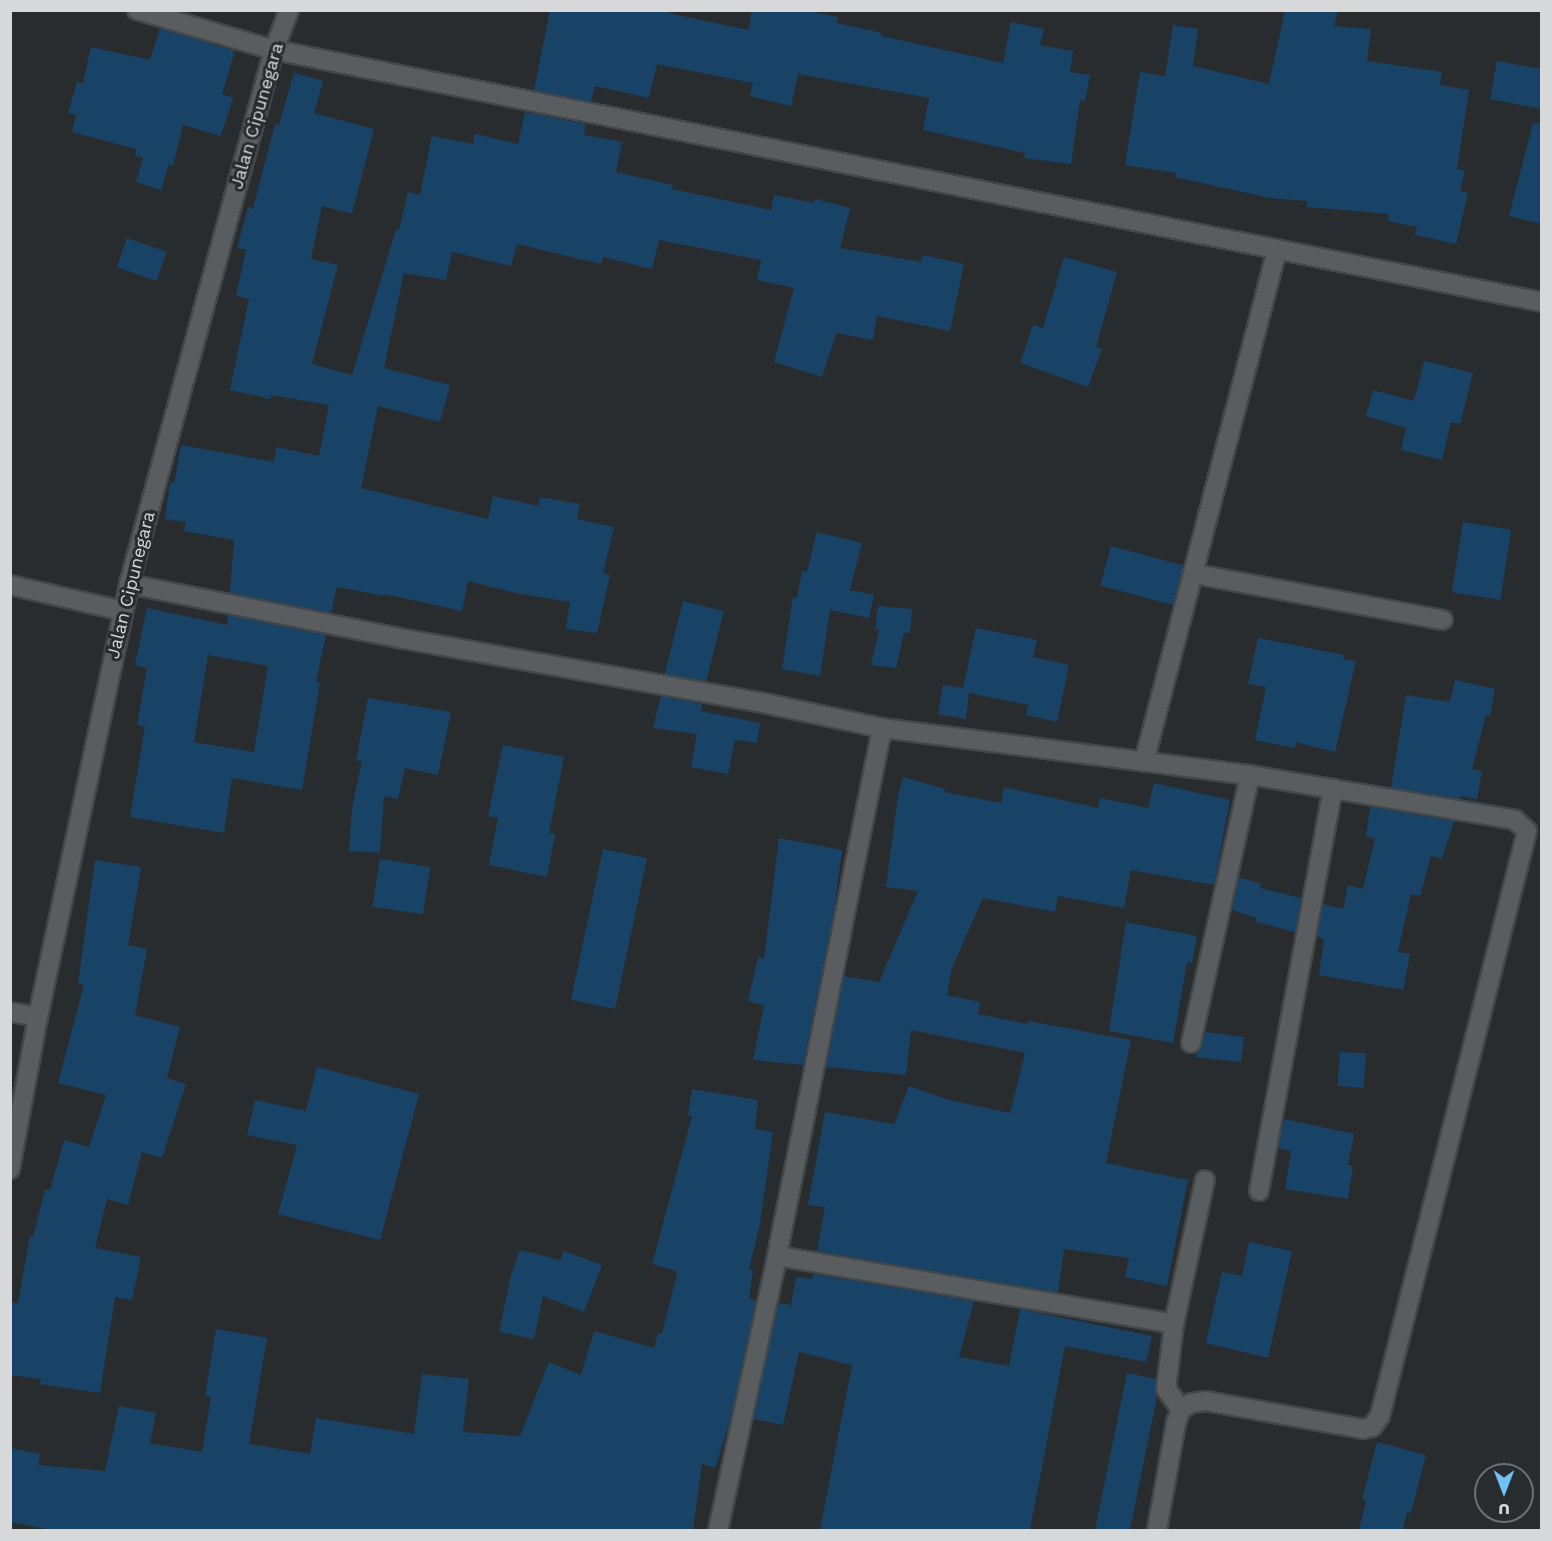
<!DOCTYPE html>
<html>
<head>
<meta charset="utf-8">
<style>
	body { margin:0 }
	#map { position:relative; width:1552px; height:1541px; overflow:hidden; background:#292c2e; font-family:"Work Sans",sans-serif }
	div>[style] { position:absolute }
	.building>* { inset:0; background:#184366; transform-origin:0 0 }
	.roads { filter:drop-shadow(2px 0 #444749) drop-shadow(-2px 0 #444749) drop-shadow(0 2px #444749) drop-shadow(0 -2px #444749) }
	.street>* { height:18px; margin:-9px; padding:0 9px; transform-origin:9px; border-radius:9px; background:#5a5d60 }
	span { translate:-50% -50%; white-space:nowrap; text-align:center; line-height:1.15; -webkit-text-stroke:6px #292c2e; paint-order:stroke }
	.street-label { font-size:18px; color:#d6d8d9 }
	.frame { position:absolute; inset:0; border:12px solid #d6d8d9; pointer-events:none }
	.north { position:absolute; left:1474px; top:1463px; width:60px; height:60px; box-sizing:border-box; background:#292c2e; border:2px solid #6e7172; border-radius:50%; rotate:180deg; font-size:16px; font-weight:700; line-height:24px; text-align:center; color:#d6d8d9 }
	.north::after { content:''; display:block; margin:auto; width:21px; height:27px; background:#71c1f5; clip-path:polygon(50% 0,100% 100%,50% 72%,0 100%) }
</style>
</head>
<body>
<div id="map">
	<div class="building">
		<i style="clip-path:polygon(550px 10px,669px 10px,669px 13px,748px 30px,752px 10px,804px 10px,838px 17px,837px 23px,882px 33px,881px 36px,1003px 63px,1011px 22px,1044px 29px,1040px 45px,1073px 51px,1070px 72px,1090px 75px,1085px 101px,1080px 100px,1071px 164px,1024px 158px,1025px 153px,923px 130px,929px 98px,798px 74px,791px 106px,750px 96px,753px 83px,657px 64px,649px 98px,595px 86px,591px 102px,534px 90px)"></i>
		<i style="clip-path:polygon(1285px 10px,1338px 10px,1334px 26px,1371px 29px,1367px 61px,1442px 72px,1440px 85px,1469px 90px,1457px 169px,1465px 171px,1460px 191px,1468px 193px,1456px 244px,1415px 235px,1417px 227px,1388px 221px,1389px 214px,1307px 207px,1307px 201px,1270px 198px,1175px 177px,1176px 173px,1125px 165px,1140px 72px,1165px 76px,1173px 25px,1198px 29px,1193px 66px,1269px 84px)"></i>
		<i style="clip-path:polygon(160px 28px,235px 51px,222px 94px,233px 98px,221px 136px,183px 125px,173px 166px,169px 164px,161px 190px,136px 182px,143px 158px,135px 156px,136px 149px,72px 132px,76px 115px,68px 113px,77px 82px,83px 83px,91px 47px,150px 60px)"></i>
		<i style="clip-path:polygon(1497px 61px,1542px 69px,1542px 109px,1490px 99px)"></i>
		<i style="clip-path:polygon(294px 73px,323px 81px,314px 113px,374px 129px,352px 214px,322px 206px,311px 259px,338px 265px,312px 364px,352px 375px,396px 229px,399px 230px,408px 192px,420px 195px,432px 136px,473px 144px,475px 134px,518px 144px,525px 112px,586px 124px,584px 135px,622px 142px,616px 172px,673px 185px,672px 189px,771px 210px,774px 195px,814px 203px,815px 199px,850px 208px,840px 248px,921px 262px,923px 255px,964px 264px,950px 331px,877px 316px,873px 340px,836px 333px,822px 377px,774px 362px,794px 288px,757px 280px,761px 260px,659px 240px,652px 269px,603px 257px,601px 264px,517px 244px,511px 266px,452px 252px,446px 280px,404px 273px,384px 368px,450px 385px,440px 422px,378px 406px,361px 488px,488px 519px,493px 496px,538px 506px,540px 497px,580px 504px,577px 519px,614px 527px,603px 573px,610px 575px,597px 633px,566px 629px,570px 602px,516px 593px,468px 581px,462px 611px,385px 594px,385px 596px,337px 587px,331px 613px,230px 593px,234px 540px,184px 531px,186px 522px,165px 519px,170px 482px,174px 483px,181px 445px,274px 462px,276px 447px,319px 456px,329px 405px,271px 395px,271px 399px,230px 390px,249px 299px,236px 296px,246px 250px,237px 248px,248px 207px,253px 209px,275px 124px,279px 125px)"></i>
		<i style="clip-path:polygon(1533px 123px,1542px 124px,1542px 224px,1509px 216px)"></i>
		<i style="left:127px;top:238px;width:42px;height:31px;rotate:19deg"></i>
		<i style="clip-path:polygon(1064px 257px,1117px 272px,1096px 347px,1102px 349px,1088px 387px,1020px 363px,1033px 325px,1043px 328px)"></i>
		<i style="clip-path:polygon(1424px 361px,1473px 373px,1460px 424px,1451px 422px,1442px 460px,1401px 450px,1406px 428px,1366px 416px,1373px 390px,1414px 401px)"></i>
		<i style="left:1463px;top:522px;width:49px;height:71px;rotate:9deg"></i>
		<i style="clip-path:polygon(817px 532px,862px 543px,850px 590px,874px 595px,869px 618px,830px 610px,820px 676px,782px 669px,793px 597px,797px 598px,802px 571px,807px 572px)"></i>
		<i style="left:1111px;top:546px;width:75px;height:41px;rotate:15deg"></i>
		<i style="left:683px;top:601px;width:42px;height:75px;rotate:14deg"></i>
		<i style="clip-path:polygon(878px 606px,912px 609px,910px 633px,904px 633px,896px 668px,871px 665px,879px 630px,875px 630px)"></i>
		<i style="clip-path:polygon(evenodd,147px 608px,227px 625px,228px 615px,326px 635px,316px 682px,320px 683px,302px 790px,232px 778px,224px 833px,130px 817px,145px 727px,137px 725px,147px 668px,135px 665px,147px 608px,208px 655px,268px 666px,254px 752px,194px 742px,208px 655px)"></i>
		<i style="clip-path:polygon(976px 628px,1037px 640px,1033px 657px,1069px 665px,1057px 722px,1026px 715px,1028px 705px,969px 693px,966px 719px,938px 714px,943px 685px,963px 688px)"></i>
		<i style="clip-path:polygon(1258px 638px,1344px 655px,1343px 659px,1356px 661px,1335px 752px,1296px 742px,1295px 748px,1255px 740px,1266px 687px,1248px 684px)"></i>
		<i style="clip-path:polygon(1455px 680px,1495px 689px,1490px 716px,1486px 715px,1472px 769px,1482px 771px,1477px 799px,1461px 796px,1460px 799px,1391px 788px,1406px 695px,1450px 702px)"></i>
		<i style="clip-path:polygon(661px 696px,702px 704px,701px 711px,760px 723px,757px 743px,735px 740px,728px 774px,691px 767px,697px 734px,653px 728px)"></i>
		<i style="clip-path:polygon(368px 698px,451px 712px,438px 775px,405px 768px,398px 799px,384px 796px,380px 853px,349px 851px,352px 808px,362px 761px,356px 760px)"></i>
		<i style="clip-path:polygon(503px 745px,564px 757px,549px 833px,555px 834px,547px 877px,489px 865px,498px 818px,488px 816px)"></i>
		<i style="clip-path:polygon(903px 777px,945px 789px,944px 792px,1001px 803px,1004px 787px,1098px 808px,1100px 798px,1148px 808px,1154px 783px,1230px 800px,1214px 885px,1131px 870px,1124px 908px,1058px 896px,1055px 912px,983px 898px,952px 968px,947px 995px,980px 1002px,978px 1014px,1027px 1024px,1028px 1021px,1131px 1040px,1106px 1163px,1188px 1180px,1167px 1286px,1125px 1277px,1129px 1258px,1064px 1249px,1058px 1293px,817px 1251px,825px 1207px,808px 1205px,825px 1112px,894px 1124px,909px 1086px,949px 1100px,1010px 1113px,1025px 1053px,911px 1030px,906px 1075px,826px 1067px,844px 976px,879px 982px,918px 891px,886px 887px,898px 796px)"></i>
		<i style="clip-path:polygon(1370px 807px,1454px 821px,1442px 859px,1431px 856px,1420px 896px,1411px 894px,1398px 952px,1410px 954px,1403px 990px,1319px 975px,1324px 939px,1317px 937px,1323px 904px,1343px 909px,1348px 885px,1363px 889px,1375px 838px,1366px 837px)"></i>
		<i style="clip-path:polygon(779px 838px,842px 850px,834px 912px,803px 1065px,753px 1060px,764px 1005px,748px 1001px,758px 957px,764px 959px)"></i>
		<i style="left:603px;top:849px;width:45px;height:154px;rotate:12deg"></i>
		<i style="left:380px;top:859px;width:51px;height:48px;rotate:9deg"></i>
		<i style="clip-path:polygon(95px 860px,141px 867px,128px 945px,147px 949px,135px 1015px,180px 1027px,167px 1078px,186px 1084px,162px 1158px,142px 1152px,128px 1205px,107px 1199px,95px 1248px,141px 1257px,132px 1300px,115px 1297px,100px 1393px,40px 1384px,41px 1379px,10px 1375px,10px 1302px,18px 1303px,30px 1236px,33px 1237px,45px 1189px,50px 1190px,64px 1140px,89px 1147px,106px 1095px,58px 1083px,84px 985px,78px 984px)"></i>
		<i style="clip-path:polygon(1239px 877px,1261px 884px,1260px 888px,1301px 898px,1295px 932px,1256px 922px,1257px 918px,1232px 910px)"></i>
		<i style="clip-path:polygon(1126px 922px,1197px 936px,1192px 963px,1187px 962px,1173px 1043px,1109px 1031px)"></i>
		<i style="clip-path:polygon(1205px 1032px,1244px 1037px,1241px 1062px,1195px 1057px,1202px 1046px)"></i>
		<i style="left:1340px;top:1052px;width:26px;height:34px;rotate:4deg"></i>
		<i style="clip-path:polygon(317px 1067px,419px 1094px,380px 1240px,278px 1214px,297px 1145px,247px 1135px,255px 1100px,306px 1111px)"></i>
		<i style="clip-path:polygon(692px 1089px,758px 1100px,755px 1129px,773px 1132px,760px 1224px,749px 1269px,753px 1270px,749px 1298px,756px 1300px,731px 1418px,715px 1468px,702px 1464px,693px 1530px,51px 1530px,10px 1522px,10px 1448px,40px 1454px,38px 1465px,105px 1471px,119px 1406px,156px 1413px,150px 1443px,202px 1452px,211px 1397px,205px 1396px,216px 1329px,267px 1338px,249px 1444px,310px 1454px,316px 1418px,414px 1434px,422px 1374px,469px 1379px,463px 1432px,520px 1436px,549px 1362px,581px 1375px,594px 1331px,654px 1348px,658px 1333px,662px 1334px,677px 1274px,676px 1271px,652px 1264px,692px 1116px,688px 1115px)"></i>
		<i style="clip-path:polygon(1284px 1119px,1354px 1134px,1348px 1165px,1353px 1166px,1348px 1199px,1285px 1189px,1291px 1151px,1278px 1148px)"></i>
		<i style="clip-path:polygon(1249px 1242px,1292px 1251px,1268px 1358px,1206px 1343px,1222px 1272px,1242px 1276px)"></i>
		<i style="clip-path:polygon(520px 1250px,560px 1260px,564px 1251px,602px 1265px,584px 1312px,543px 1296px,534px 1339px,499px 1332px,511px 1275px)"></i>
		<i style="clip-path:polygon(813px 1274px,974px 1301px,959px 1357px,1009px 1366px,1020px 1309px,1152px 1336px,1146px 1362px,1065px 1346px,1030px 1530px,820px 1530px,852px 1365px,799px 1352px,783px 1425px,753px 1419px,778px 1303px,791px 1305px,796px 1277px,812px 1279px)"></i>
		<i style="clip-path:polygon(1127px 1373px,1156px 1379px,1157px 1396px,1130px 1530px,1095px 1530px)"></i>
		<i style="clip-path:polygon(1377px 1442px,1426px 1455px,1411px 1513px,1407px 1512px,1403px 1530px,1359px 1530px,1366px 1501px,1362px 1499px)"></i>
	</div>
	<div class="roads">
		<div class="street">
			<i style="left:137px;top:10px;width:143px;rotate:16.3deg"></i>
			<i style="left:274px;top:50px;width:1293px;rotate:11.24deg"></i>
			<i style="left:1195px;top:574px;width:252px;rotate:10.5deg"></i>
			<i style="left:129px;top:584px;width:280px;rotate:11.3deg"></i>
			<i style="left:404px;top:639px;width:370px;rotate:10.1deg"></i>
			<i style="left:768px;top:704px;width:116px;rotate:11.9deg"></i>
			<i style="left:882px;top:728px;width:371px;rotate:7.3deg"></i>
			<i style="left:1250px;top:775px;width:269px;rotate:9.6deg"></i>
			<i style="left:1515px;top:820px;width:16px;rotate:43deg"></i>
			<i style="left:1527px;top:831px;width:603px;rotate:104.11deg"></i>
			<i style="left:1380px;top:1416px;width:14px;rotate:126deg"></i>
			<i style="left:1372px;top:1427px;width:9px;rotate:167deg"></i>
			<i style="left:1363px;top:1429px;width:159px;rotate:-169.9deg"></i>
			<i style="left:1206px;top:1401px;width:15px;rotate:172deg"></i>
			<i style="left:1191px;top:1403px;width:12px;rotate:149deg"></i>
			<i style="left:1181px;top:1409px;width:15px;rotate:110deg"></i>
			<i style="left:1176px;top:1423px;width:109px;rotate:100.1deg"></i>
			<i style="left:10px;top:585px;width:116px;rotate:13deg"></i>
			<i style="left:1144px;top:762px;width:529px;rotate:-75.44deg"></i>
			<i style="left:10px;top:1012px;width:28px;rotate:10deg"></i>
			<i style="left:1191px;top:1043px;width:274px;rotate:-77.6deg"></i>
			<i style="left:10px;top:1169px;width:155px;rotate:-79.6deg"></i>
			<i style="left:38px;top:1017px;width:442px;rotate:-78.1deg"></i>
			<i style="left:129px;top:584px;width:553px;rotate:-74.81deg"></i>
			<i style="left:274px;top:50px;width:43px;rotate:-69.4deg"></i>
			<i style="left:1259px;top:1191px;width:409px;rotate:-79.6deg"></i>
			<i style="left:777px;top:1256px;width:403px;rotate:9.7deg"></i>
			<i style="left:1174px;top:1324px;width:65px;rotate:97deg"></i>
			<i style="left:1166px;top:1389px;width:25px;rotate:53deg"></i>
			<i style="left:1174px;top:1324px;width:147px;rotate:-77.9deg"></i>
			<i style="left:718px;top:1530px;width:280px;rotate:-77.8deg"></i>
			<i style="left:777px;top:1256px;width:538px;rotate:-78.75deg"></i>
		</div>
	</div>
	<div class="street-label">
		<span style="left:257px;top:116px;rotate:-74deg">Jalan Cipunegara</span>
		<span style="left:131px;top:585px;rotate:-76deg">Jalan Cipunegara</span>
	</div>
	<div class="frame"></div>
	<div class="north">U</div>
</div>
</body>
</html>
